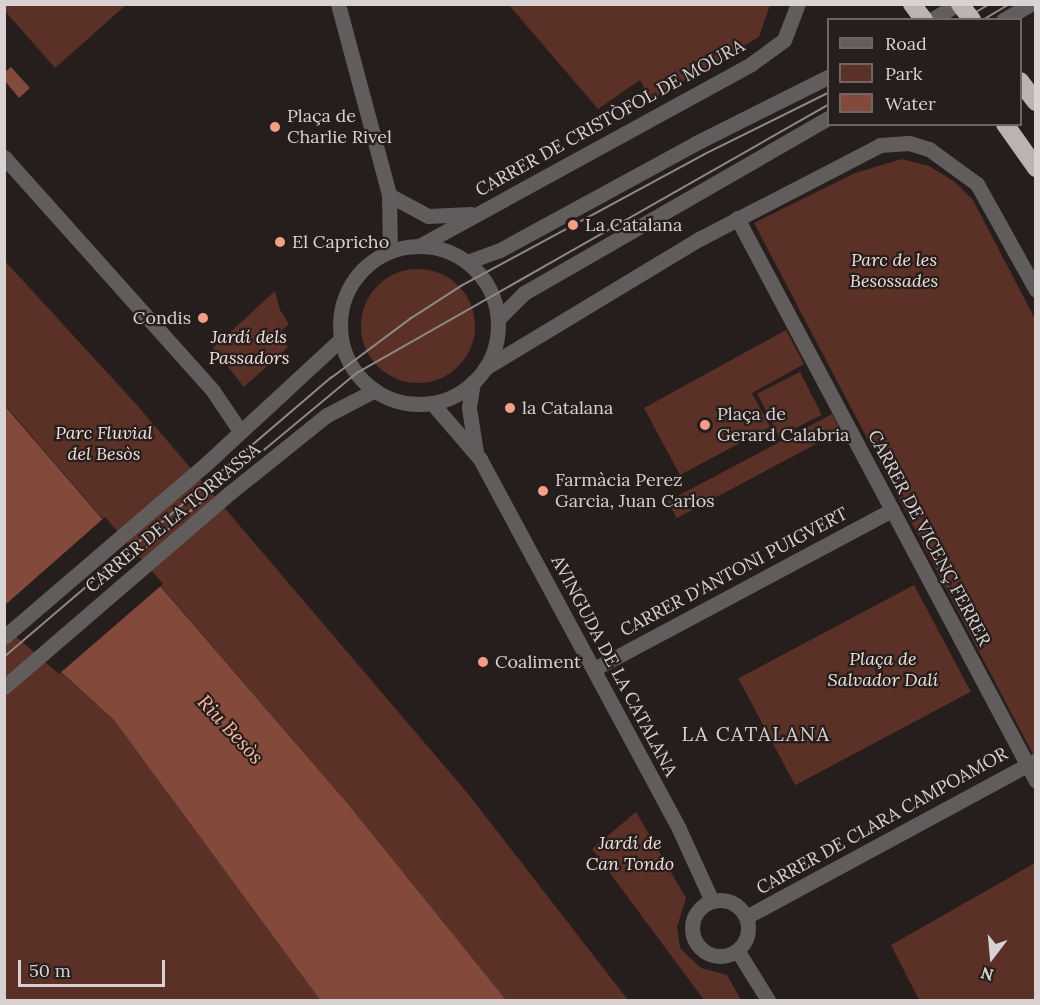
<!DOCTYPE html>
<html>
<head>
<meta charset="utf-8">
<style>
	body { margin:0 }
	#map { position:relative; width:1040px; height:1005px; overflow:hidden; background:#261e1c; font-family:Lora,serif }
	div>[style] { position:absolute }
	.green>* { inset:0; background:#5b3026; transform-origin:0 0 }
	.round { border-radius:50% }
	.water>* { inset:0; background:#834a3c }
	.pier>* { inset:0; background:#261e1c }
	.minor>* { height:15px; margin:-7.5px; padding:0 7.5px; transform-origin:7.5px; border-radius:7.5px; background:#615d5c }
	.minor>.ring { margin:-7.5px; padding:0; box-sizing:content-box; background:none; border:15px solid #615d5c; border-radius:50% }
	.highway>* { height:18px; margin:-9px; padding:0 9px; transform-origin:9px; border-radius:9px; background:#bcb2af }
	.tram>* { height:1.5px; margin:-0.75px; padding:0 0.75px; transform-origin:0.75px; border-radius:0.75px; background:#8e8886 }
	.highway-bridge>* { height:18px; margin:-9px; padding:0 9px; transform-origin:9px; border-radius:9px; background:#bcb2af }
	.dots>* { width:16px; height:16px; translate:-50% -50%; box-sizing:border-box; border:3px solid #261e1c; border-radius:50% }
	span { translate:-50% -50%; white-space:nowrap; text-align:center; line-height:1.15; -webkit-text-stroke:4.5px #261e1c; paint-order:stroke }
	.poi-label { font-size:18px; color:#d8d3d2 }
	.left { translate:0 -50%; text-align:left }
	.right { translate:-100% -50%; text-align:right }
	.street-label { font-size:18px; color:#d8d3d2 }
	.park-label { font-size:18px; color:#f2dfda; font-style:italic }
	.water-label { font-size:20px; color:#ffb6a3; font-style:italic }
	.neighbourhood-label { font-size:20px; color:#d8d3d2; letter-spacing:1.5px }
	.frame { position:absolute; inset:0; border:6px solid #d8d3d2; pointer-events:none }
	.legend { position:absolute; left:827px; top:18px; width:195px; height:108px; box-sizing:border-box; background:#261e1c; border:2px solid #6d6665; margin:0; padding:8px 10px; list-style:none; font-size:18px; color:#d8d3d2 }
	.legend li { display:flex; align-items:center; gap:12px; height:30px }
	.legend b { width:30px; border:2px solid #6d6665 }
	.north { position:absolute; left:962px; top:927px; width:60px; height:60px; -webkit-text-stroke:4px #261e1c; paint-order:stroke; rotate:196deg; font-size:16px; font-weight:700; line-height:24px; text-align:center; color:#d8d3d2 }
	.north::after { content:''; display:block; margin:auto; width:21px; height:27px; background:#d8d3d2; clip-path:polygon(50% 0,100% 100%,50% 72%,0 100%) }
	.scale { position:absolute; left:18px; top:960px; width:147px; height:27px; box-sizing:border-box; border:3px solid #d8d3d2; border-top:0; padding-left:8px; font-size:18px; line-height:21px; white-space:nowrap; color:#d8d3d2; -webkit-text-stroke:4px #261e1c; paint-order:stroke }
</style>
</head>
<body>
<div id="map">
	<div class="green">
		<i style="clip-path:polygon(4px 5px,5px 4px,126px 5px,55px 68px,5px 11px)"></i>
		<i style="clip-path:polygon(509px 5px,770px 5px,759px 37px,651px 100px,640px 80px,598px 109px)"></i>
		<i style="clip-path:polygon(902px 159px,929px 166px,955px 182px,973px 200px,1035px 319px,1035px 758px,754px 223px,855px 173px)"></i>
		<i style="clip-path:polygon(4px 260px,136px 404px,469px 795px,628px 1000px,506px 1000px,348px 804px,5px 405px)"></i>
		<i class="round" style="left:361px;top:269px;width:114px;height:114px"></i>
		<i style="clip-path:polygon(275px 291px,280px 310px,289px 324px,278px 334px,288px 347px,244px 387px,213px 348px)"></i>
		<i style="clip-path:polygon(786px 330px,804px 364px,752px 393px,770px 427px,680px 475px,644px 408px)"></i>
		<i style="left:800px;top:372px;width:48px;height:48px;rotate:63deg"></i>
		<i style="left:832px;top:414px;width:19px;height:186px;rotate:62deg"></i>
		<i style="left:914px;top:585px;width:121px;height:199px;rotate:62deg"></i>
		<i style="clip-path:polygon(4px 621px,114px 720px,320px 1000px,5px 1000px)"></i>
		<i style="clip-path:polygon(636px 812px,686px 898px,677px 927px,680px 948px,701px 968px,727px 975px,741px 1000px,704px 1000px,592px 849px)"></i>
		<i style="clip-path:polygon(1035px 863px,1035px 999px,919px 1000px,891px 945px)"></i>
	</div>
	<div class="water">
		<i style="clip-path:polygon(11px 67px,30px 88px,19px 98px,5px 81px,5px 72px)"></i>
		<i style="clip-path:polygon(4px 405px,348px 804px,506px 1000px,320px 1000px,114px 720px,5px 621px)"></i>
	</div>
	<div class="pier">
		<i style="clip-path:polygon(105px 517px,163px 584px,59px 674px,4px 626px,5px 605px)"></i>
	</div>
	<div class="minor">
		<i style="left:338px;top:4px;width:198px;rotate:75deg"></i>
		<i style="left:389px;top:195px;width:56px;rotate:89deg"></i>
		<i style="left:931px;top:20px;width:31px;rotate:-31deg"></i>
		<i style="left:1003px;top:20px;width:32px;rotate:-30deg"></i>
		<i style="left:4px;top:157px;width:314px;rotate:48.2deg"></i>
		<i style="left:213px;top:391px;width:48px;rotate:56deg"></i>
		<i style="left:389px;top:195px;width:44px;rotate:28.3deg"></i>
		<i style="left:428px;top:216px;width:43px;rotate:-2.7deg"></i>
		<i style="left:737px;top:218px;width:637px;rotate:62.03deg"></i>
		<i style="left:419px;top:246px;width:379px;rotate:-28.7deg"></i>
		<i style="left:751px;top:64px;width:41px;rotate:-36deg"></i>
		<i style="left:784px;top:40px;width:39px;rotate:-69deg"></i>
		<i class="ring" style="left:340px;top:246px;width:143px;height:143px"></i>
		<i style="left:467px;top:262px;width:35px;rotate:-20deg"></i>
		<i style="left:500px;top:250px;width:223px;rotate:-28.6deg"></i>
		<i style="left:696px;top:143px;width:148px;rotate:-26.6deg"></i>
		<i style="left:498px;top:319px;width:37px;rotate:-45deg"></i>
		<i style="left:524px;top:293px;width:351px;rotate:-29.9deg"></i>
		<i style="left:485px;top:368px;width:250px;rotate:-31.1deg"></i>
		<i style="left:699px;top:239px;width:204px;rotate:-27.4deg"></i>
		<i style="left:880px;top:145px;width:29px;rotate:-4deg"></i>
		<i style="left:909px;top:143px;width:21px;rotate:17deg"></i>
		<i style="left:929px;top:149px;width:59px;rotate:36.1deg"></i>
		<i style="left:977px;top:184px;width:121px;rotate:60.9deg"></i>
		<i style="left:473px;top:382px;width:26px;rotate:99deg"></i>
		<i style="left:469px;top:408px;width:45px;rotate:81deg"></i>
		<i style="left:432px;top:403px;width:74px;rotate:49.4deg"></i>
		<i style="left:480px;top:459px;width:420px;rotate:61.7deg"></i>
		<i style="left:679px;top:829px;width:79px;rotate:65.4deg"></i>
		<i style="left:4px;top:637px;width:267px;rotate:-40.6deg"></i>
		<i style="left:207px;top:463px;width:183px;rotate:-42.8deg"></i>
		<i style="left:594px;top:669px;width:338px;rotate:-28.1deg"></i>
		<i style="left:4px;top:687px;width:301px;rotate:-40.7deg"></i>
		<i style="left:232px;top:491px;width:122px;rotate:-38.7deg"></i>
		<i style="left:327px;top:415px;width:54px;rotate:-27.5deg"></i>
		<i class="ring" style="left:692px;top:900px;width:41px;height:41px"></i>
		<i style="left:746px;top:917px;width:330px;rotate:-28.4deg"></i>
		<i style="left:737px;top:950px;width:59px;rotate:58.2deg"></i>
	</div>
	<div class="highway">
		<i style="left:912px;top:4px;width:20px;rotate:53deg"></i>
		<i style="left:1020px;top:81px;width:26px;rotate:53deg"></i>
		<i style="left:1005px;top:124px;width:54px;rotate:54.8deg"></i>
	</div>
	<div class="tram">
		<i style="left:963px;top:20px;width:31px;rotate:-31deg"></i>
		<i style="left:983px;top:20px;width:31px;rotate:-31deg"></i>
		<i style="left:93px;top:592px;width:343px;rotate:-39.7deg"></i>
		<i style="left:357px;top:373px;width:542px;rotate:-29.64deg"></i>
		<i style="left:4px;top:657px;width:430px;rotate:-40.5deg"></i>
		<i style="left:331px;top:378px;width:99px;rotate:-36.8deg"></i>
		<i style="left:410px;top:319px;width:61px;rotate:-32.9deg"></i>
		<i style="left:461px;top:286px;width:275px;rotate:-28.4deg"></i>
		<i style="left:703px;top:155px;width:140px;rotate:-26.4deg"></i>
	</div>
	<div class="highway-bridge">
		<i style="left:960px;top:4px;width:20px;rotate:53deg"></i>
	</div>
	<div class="dots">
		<i style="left:275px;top:127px;background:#f49e88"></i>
		<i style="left:573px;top:225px;background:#f49e88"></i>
		<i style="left:280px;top:242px;background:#f49e88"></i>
		<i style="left:203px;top:318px;background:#f49e88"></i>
		<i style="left:510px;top:408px;background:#f49e88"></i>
		<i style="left:705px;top:425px;background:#f49e88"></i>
		<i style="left:543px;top:491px;background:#f49e88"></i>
		<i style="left:483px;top:662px;background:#f49e88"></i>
	</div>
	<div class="poi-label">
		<span class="left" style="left:287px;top:127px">Plaça de<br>Charlie Rivel</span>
		<span class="left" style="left:585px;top:225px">La Catalana</span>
		<span class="left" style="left:292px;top:242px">El Capricho</span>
		<span class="right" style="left:191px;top:318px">Condis</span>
		<span class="left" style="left:522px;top:408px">la Catalana</span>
		<span class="left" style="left:717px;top:425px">Plaça de<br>Gerard Calabria</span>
		<span class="left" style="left:555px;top:491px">Farmàcia Perez<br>Garcia, Juan Carlos</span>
		<span class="left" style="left:495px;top:662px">Coaliment</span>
	</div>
	<div class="street-label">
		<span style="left:610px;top:118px;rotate:-29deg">CARRER DE CRISTÒFOL DE MOURA</span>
		<span style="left:173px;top:518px;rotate:-40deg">CARRER DE LA TORRASSA</span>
		<span style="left:929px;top:538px;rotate:62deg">CARRER DE VICENÇ FERRER</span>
		<span style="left:734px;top:572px;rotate:-28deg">CARRER D'ANTONI PUIGVERT</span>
		<span style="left:614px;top:666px;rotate:62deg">AVINGUDA DE LA CATALANA</span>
		<span style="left:882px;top:821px;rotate:-29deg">CARRER DE CLARA CAMPOAMOR</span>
	</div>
	<div class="park-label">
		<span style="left:894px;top:271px">Parc de les<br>Besossades</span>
		<span style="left:249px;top:348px">Jardí dels<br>Passadors</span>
		<span style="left:104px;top:444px">Parc Fluvial<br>del Besòs</span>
		<span style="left:883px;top:670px">Plaça de<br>Salvador Dalí</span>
		<span style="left:630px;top:854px">Jardí de<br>Can Tondo</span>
	</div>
	<div class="water-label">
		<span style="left:231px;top:729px;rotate:47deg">Riu Besòs</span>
	</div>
	<div class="neighbourhood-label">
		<span style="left:756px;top:733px">LA CATALANA</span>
	</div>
	<div class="frame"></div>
	<ul class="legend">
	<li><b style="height:8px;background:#615d5c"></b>Road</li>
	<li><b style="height:16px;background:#5b3026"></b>Park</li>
	<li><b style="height:16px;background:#834a3c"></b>Water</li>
	</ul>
	<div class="north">N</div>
	<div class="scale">50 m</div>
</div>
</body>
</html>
